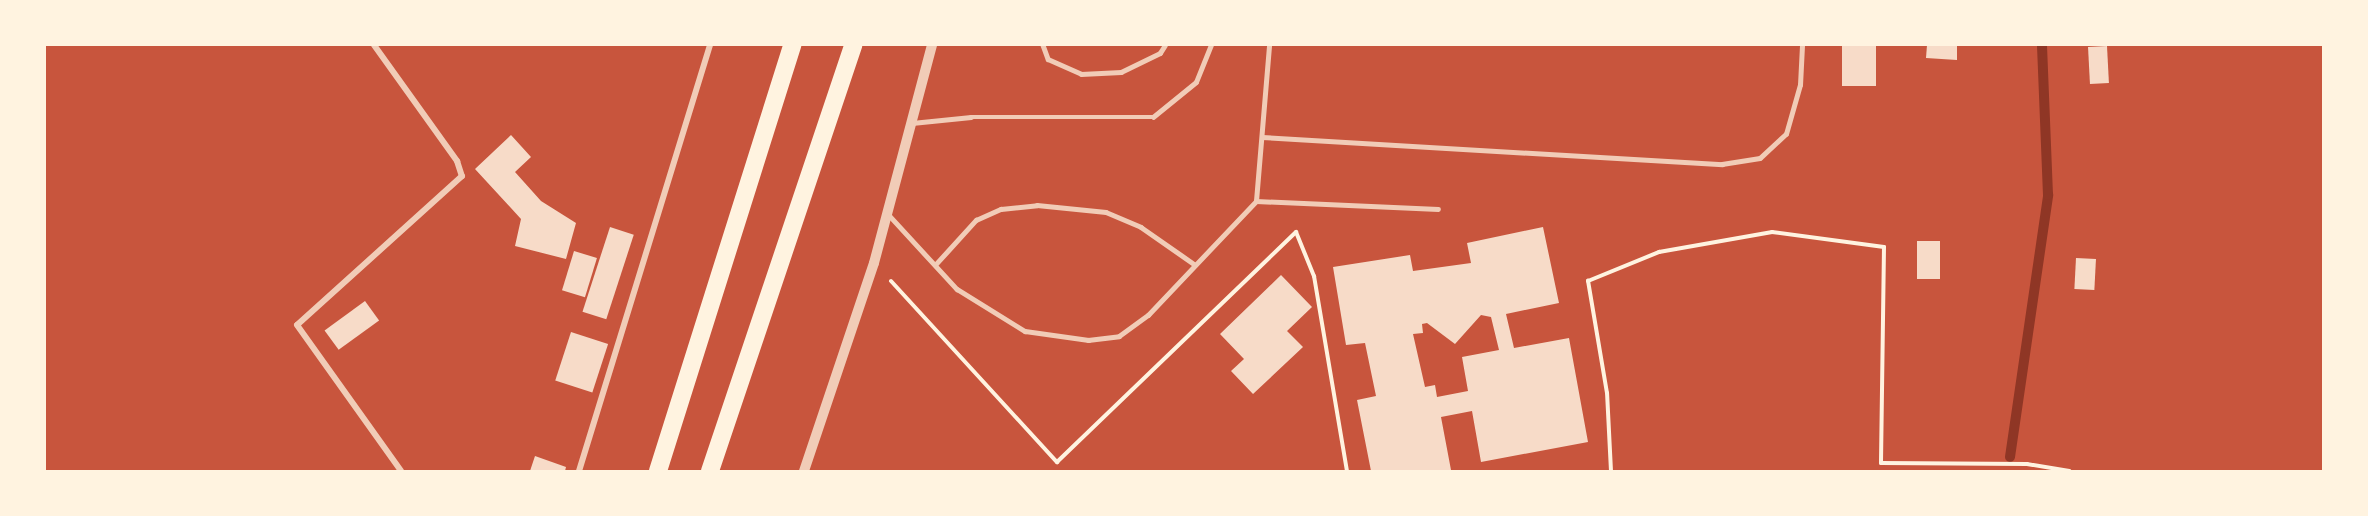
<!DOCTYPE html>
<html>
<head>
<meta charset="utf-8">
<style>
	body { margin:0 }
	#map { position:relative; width:2368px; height:516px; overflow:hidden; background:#c8553d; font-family:"Titillium Web",sans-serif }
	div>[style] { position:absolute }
	.stream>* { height:10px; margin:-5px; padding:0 5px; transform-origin:5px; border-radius:5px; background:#8f3625 }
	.building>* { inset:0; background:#f7dbc8; transform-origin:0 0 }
	.path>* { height:4px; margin:-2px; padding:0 2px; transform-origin:2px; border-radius:2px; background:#fff3e0 }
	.service>* { height:4.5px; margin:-2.25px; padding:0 2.25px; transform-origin:2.25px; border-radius:2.25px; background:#f1ccb7 }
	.minor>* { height:6px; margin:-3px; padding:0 3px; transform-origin:3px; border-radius:3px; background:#f1ccb7 }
	.tertiary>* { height:10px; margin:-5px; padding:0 5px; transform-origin:5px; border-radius:5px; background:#f1ccb7 }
	.motorway>* { height:18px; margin:-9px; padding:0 9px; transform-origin:9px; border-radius:9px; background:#fff3e0 }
	span { translate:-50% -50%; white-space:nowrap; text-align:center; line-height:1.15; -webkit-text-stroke:6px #fff3e0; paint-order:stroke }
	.frame { position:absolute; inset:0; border:46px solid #fff3e0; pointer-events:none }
</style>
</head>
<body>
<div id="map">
	<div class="stream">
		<i style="left:2010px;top:457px;width:265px;rotate:-81.7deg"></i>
		<i style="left:2048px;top:195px;width:150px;rotate:-92.3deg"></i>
	</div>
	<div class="building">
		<i style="left:1842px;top:45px;width:34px;height:41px"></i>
		<i style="clip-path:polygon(1927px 45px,1957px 45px,1957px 60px,1926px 58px)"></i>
		<i style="left:2107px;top:46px;width:37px;height:19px;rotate:87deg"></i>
		<i style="clip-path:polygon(511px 135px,531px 157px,515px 172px,541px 201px,576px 223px,566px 259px,515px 246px,521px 219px,475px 169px)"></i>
		<i style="left:610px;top:227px;width:25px;height:89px;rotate:18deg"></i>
		<i style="clip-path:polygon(evenodd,1543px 227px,1559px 303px,1506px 314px,1514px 348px,1569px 338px,1588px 442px,1481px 462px,1472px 411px,1441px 417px,1451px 470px,1371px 471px,1357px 400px,1376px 396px,1365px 343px,1346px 345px,1333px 267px,1410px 255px,1413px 271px,1471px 263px,1467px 243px,1543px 227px,1481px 315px,1491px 317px,1499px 350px,1462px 357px,1468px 391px,1437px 397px,1435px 385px,1425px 387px,1413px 334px,1423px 333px,1422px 324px,1427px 323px,1455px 344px,1481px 315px)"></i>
		<i style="left:1917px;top:241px;width:23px;height:38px"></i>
		<i style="left:574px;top:251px;width:24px;height:41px;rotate:17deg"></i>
		<i style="left:2076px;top:258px;width:20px;height:31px;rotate:3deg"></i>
		<i style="clip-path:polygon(1281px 275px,1312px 307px,1287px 331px,1303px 347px,1253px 394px,1231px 371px,1244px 359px,1220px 334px)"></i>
		<i style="left:365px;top:301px;width:24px;height:50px;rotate:54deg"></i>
		<i style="left:571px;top:332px;width:39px;height:51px;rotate:18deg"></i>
		<i style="clip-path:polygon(535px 456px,566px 467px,565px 471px,530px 471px)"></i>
	</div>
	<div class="path">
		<i style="left:891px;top:281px;width:246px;rotate:47.5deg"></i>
		<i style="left:1057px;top:462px;width:332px;rotate:-43.9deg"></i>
		<i style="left:1296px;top:232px;width:48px;rotate:67.8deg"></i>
		<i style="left:1314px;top:276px;width:198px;rotate:80.4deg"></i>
		<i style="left:1611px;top:471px;width:78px;rotate:-92.9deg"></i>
		<i style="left:1607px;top:393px;width:114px;rotate:-99.6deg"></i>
		<i style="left:1588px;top:281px;width:77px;rotate:-22.2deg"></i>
		<i style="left:1659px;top:252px;width:115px;rotate:-10deg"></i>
		<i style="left:1772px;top:232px;width:113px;rotate:7.6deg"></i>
		<i style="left:1884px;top:247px;width:216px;rotate:90.8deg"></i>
		<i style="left:1881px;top:463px;width:146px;rotate:0.4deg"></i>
		<i style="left:2027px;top:464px;width:43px;rotate:9.5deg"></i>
	</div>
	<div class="service">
		<i style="left:1043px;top:45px;width:15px;rotate:70deg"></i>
		<i style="left:1048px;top:59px;width:36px;rotate:24deg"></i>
		<i style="left:1081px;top:74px;width:40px;rotate:-2.9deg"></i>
		<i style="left:1121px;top:72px;width:43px;rotate:-26deg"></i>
		<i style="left:1160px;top:53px;width:9px;rotate:-58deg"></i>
		<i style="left:912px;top:123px;width:59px;rotate:-5.8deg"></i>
		<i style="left:971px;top:117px;width:182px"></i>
		<i style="left:1153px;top:117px;width:55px;rotate:-39.1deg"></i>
		<i style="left:1196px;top:82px;width:40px;rotate:-68deg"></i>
		<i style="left:1262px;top:137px;width:461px;rotate:3.4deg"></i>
		<i style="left:1722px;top:164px;width:38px;rotate:-9deg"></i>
		<i style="left:1760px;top:158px;width:35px;rotate:-43deg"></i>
		<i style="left:1786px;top:134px;width:51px;rotate:-74.1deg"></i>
		<i style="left:1800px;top:85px;width:40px;rotate:-87.1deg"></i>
		<i style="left:1256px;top:201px;width:182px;rotate:2.5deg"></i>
		<i style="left:888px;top:214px;width:102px;rotate:47.4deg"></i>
		<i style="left:957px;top:289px;width:80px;rotate:31.7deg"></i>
		<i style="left:1025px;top:331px;width:64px;rotate:8.1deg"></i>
		<i style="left:1088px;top:340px;width:31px;rotate:-7deg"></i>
		<i style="left:1119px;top:336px;width:36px;rotate:-36deg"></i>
		<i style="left:1148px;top:315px;width:157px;rotate:-46.5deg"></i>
		<i style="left:1256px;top:201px;width:157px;rotate:-85.2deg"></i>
		<i style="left:935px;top:265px;width:61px;rotate:-47.7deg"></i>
		<i style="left:976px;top:220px;width:27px;rotate:-24deg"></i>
		<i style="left:1001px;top:209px;width:36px;rotate:-6deg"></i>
		<i style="left:1037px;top:205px;width:69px;rotate:5.8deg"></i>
		<i style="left:1106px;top:212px;width:38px;rotate:23deg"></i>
		<i style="left:1141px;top:227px;width:65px;rotate:34.9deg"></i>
	</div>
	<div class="minor">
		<i style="left:374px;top:45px;width:143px;rotate:54.4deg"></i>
		<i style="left:457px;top:161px;width:16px;rotate:72deg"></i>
		<i style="left:462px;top:176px;width:222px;rotate:137.9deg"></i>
		<i style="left:297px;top:325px;width:179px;rotate:54.5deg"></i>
		<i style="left:579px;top:471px;width:446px;rotate:-72.9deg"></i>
	</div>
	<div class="tertiary">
		<i style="left:804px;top:471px;width:219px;rotate:-71.4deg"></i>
		<i style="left:874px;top:263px;width:226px;rotate:-75.1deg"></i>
	</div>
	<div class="motorway">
		<i style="left:658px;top:471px;width:447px;rotate:-72.5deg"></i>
		<i style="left:710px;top:471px;width:449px;rotate:-71.4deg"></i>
	</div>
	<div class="frame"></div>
</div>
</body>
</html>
